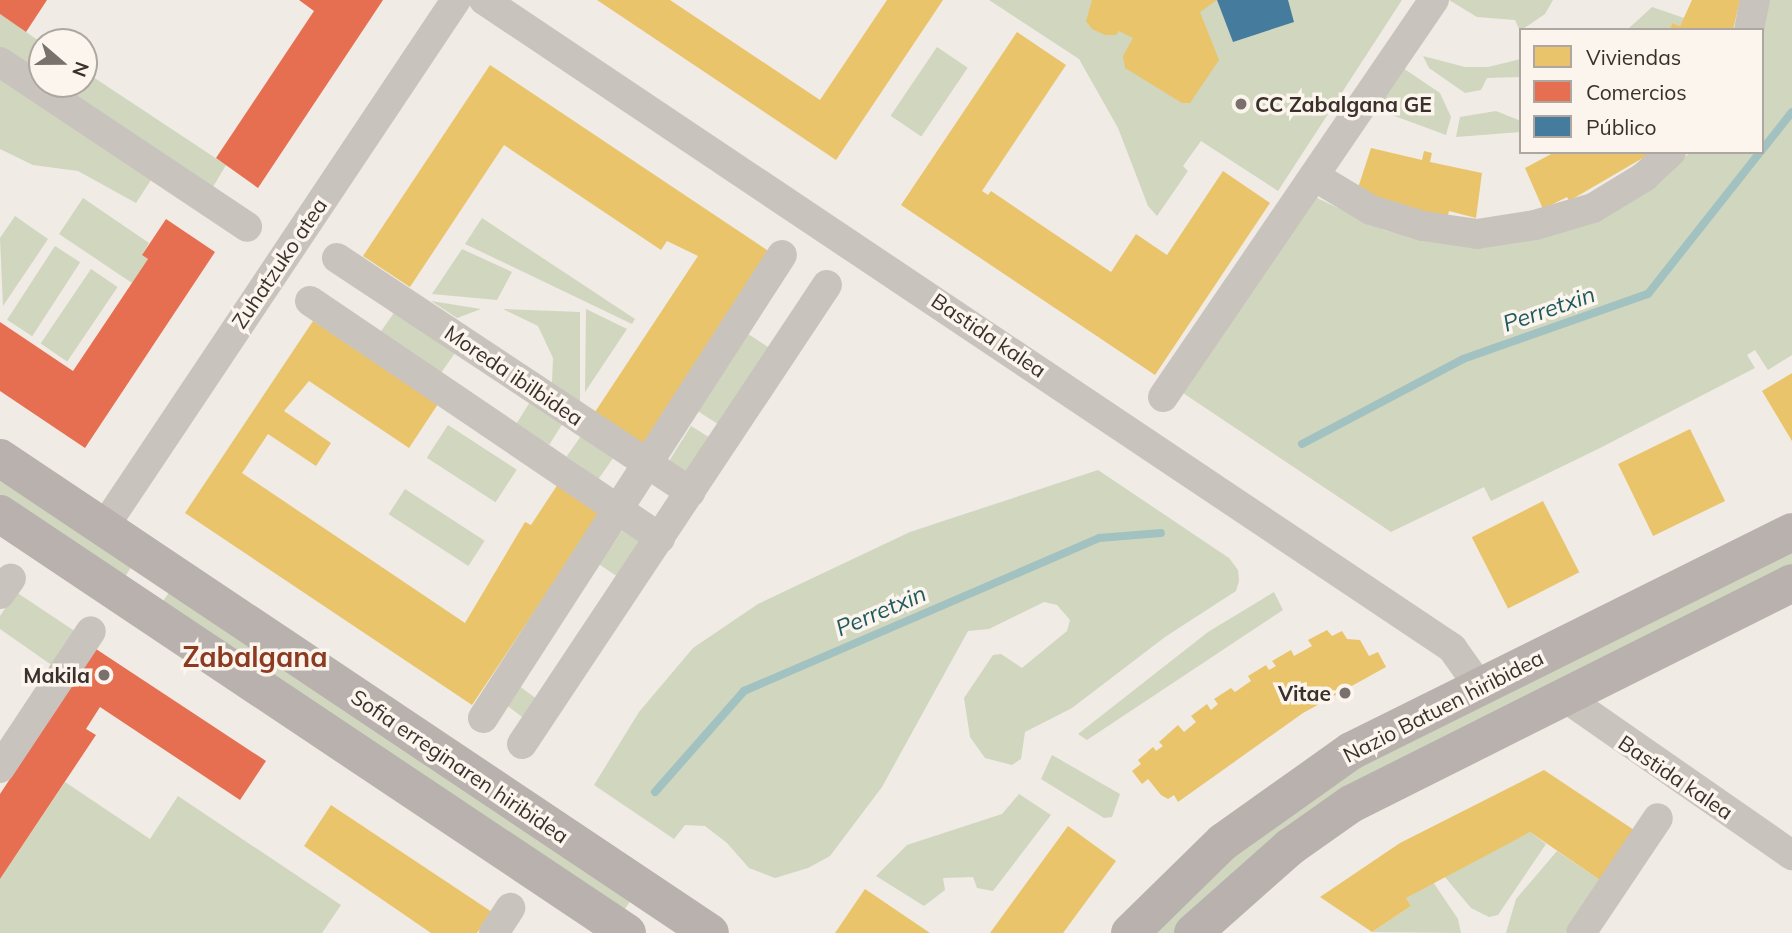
<!DOCTYPE html>
<html>
<head>
<meta charset="utf-8">
<style>
	body { margin:0 }
	#map { position:relative; width:1792px; height:933px; overflow:hidden; background:#f0ebe5; font-family:Mulish,sans-serif }
	div>[style] { position:absolute }
	.green>* { inset:0; background:#d1d6bf; transform-origin:0 0 }
	.homes>* { inset:0; background:#e9c46a; transform-origin:0 0 }
	.shops>* { inset:0; background:#e76f51 }
	.public>* { inset:0; background:#457b9d }
	.stream>* { height:8px; margin:-4px; padding:0 4px; transform-origin:4px; border-radius:4px; background:#a1c2c1 }
	.minor>* { height:30px; margin:-15px; padding:0 15px; transform-origin:15px; border-radius:15px; background:#c9c3be }
	.major>* { height:38px; margin:-19px; padding:0 19px; transform-origin:19px; border-radius:19px; background:#b8b1ad }
	.dots>* { width:19px; height:19px; translate:-50% -50%; box-sizing:border-box; border:4px solid #fbf5ee; border-radius:50% }
	span { translate:-50% -50%; white-space:nowrap; text-align:center; line-height:1.15; -webkit-text-stroke:7px #fbf5ee; paint-order:stroke }
	.poi-label { font-size:21px; color:#3b302b; font-weight:700 }
	.left { translate:0 -50%; text-align:left }
	.right { translate:-100% -50%; text-align:right }
	.street-label { font-size:21px; color:#3b302b }
	.water-label { font-size:23px; color:#1f5a5e; font-style:italic }
	.district-label { font-size:28px; color:#8c3b22; font-weight:700 }
	.legend { position:absolute; left:1519px; top:28px; width:245px; height:126px; box-sizing:border-box; background:#fbf5ee; border:2px solid #aea6a0; margin:0; padding:9px 12px; list-style:none; font-size:21px; color:#3b302b }
	.legend li { display:flex; align-items:center; gap:14px; height:35px }
	.legend b { width:35px; border:2px solid #aea6a0 }
	.north { position:absolute; left:28px; top:28px; width:70px; height:70px; box-sizing:border-box; background:#fbf5ee; border:2px solid #aea6a0; border-radius:50%; rotate:110deg; font-size:19px; font-weight:700; line-height:28px; text-align:center; color:#3b302b }
	.north::after { content:''; display:block; margin:auto; width:24px; height:32px; background:#7a716c; clip-path:polygon(50% 0,100% 100%,50% 72%,0 100%) }
</style>
</head>
<body>
<div id="map">
	<div class="green">
		<i style="clip-path:polygon(989px 0,1402px 0,1278px 191px,1201px 141px,1183px 166px,1188px 171px,1157px 216px,1148px 206px,1118px 128px,1079px 59px)"></i>
		<i style="clip-path:polygon(1449px 0,1553px 0,1545px 14px,1520px 31px,1515px 20px,1477px 17px)"></i>
		<i style="clip-path:polygon(1769px 0,1792px 0,1792px 355px,1768px 370px,1755px 350px,1747px 355px,1755px 368px,1598px 449px,1491px 501px,1484px 487px,1391px 532px,1180px 391px,1313px 196px,1384px 230px,1433px 241px,1646px 193px,1690px 152px,1762px 152px,1762px 30px)"></i>
		<i style="clip-path:polygon(1652px 7px,1684px 18px,1680px 26px,1672px 23px,1670px 30px,1627px 30px)"></i>
		<i style="clip-path:polygon(0 14px,42px 43px,42px 81px,0 53px)"></i>
		<i style="left:937px;top:47px;width:37px;height:83px;rotate:34deg"></i>
		<i style="clip-path:polygon(1423px 56px,1465px 67px,1488px 67px,1521px 59px,1521px 77px,1487px 78px,1481px 90px,1465px 93px,1429px 68px)"></i>
		<i style="clip-path:polygon(1400px 66px,1440px 93px,1451px 117px,1446px 135px,1373px 108px)"></i>
		<i style="clip-path:polygon(84px 71px,226px 165px,210px 192px,47px 84px,84px 84px)"></i>
		<i style="clip-path:polygon(0 72px,153px 177px,136px 203px,78px 171px,33px 165px,0 149px)"></i>
		<i style="clip-path:polygon(1496px 111px,1521px 121px,1521px 132px,1456px 137px,1460px 117px)"></i>
		<i style="clip-path:polygon(83px 198px,149px 243px,142px 255px,148px 259px,132px 283px,59px 234px)"></i>
		<i style="clip-path:polygon(15px 216px,48px 239px,3px 306px,0 238px)"></i>
		<i style="clip-path:polygon(482px 218px,635px 319px,632px 324px,465px 244px)"></i>
		<i style="left:55px;top:246px;width:30px;height:88px;rotate:33deg"></i>
		<i style="clip-path:polygon(462px 249px,512px 272px,497px 300px,432px 294px)"></i>
		<i style="left:91px;top:269px;width:32px;height:90px;rotate:34deg"></i>
		<i style="clip-path:polygon(431px 301px,481px 309px,457px 318px)"></i>
		<i style="clip-path:polygon(503px 309px,580px 312px,580px 402px,552px 383px,553px 358px,538px 326px)"></i>
		<i style="clip-path:polygon(586px 309px,627px 329px,585px 392px)"></i>
		<i style="left:396px;top:310px;width:73px;height:27px;rotate:35deg"></i>
		<i style="left:745px;top:332px;width:37px;height:92px;rotate:33deg"></i>
		<i style="left:530px;top:402px;width:39px;height:26px;rotate:32deg"></i>
		<i style="left:448px;top:425px;width:82px;height:39px;rotate:33deg"></i>
		<i style="left:691px;top:426px;width:25px;height:42px;rotate:32deg"></i>
		<i style="left:581px;top:436px;width:39px;height:25px;rotate:35deg"></i>
		<i style="clip-path:polygon(1098px 470px,1229px 558px,1238px 570px,1239px 581px,1236px 591px,1165px 637px,1072px 708px,1025px 732px,1021px 759px,1012px 765px,985px 758px,970px 737px,964px 698px,993px 655px,1001px 654px,1022px 668px,1067px 631px,1070px 620px,1057px 605px,1044px 602px,989px 629px,968px 631px,882px 787px,830px 856px,808px 868px,775px 878px,749px 868px,727px 843px,705px 826px,685px 825px,674px 839px,594px 785px,639px 712px,693px 648px,758px 604px,910px 532px)"></i>
		<i style="left:0;top:474px;width:161px;height:24px;rotate:34deg"></i>
		<i style="left:405px;top:489px;width:95px;height:30px;rotate:33deg"></i>
		<i style="left:624px;top:528px;width:23px;height:44px;rotate:34deg"></i>
		<i style="clip-path:polygon(1792px 547px,1792px 569px,1487px 721px,1176px 933px,1147px 933px,1219px 863px,1349px 769px)"></i>
		<i style="left:172px;top:588px;width:555px;height:20px;rotate:34deg"></i>
		<i style="clip-path:polygon(16px 592px,76px 632px,53px 666px,0 629px,0 616px)"></i>
		<i style="clip-path:polygon(1274px 592px,1283px 610px,1087px 740px,1078px 734px,1208px 632px)"></i>
		<i style="left:518px;top:685px;width:25px;height:23px;rotate:37deg"></i>
		<i style="clip-path:polygon(1052px 755px,1120px 794px,1112px 817px,1104px 818px,1041px 779px)"></i>
		<i style="clip-path:polygon(65px 782px,150px 839px,178px 796px,341px 905px,322px 933px,0 933px,0 879px)"></i>
		<i style="clip-path:polygon(1019px 794px,1051px 815px,993px 891px,977px 888px,973px 877px,943px 878px,945px 890px,924px 906px,876px 876px,907px 845px,1002px 814px)"></i>
		<i style="clip-path:polygon(1530px 832px,1546px 844px,1498px 915px,1489px 917px,1471px 908px,1444px 876px)"></i>
		<i style="clip-path:polygon(1557px 851px,1600px 880px,1565px 933px,1506px 933px,1516px 899px)"></i>
		<i style="clip-path:polygon(1433px 882px,1458px 919px,1461px 933px,1372px 932px,1411px 906px,1406px 898px)"></i>
	</div>
	<div class="homes">
		<i style="clip-path:polygon(597px 0,670px 0,820px 100px,887px 0,943px 0,836px 160px)"></i>
		<i style="clip-path:polygon(1092px 0,1217px 0,1200px 12px,1219px 60px,1190px 103px,1182px 103px,1125px 68px,1123px 56px,1133px 38px,1119px 31px,1116px 35px,1105px 35px,1092px 29px,1086px 21px)"></i>
		<i style="clip-path:polygon(1692px 0,1740px 0,1733px 30px,1670px 30px,1672px 23px,1680px 26px)"></i>
		<i style="clip-path:polygon(1017px 32px,1066px 65px,982px 191px,988px 195px,991px 191px,1111px 272px,1136px 234px,1167px 255px,1223px 171px,1270px 203px,1155px 375px,901px 205px)"></i>
		<i style="clip-path:polygon(490px 65px,773px 254px,645px 446px,595px 412px,698px 256px,667px 241px,661px 250px,504px 145px,410px 287px,363px 256px)"></i>
		<i style="clip-path:polygon(1371px 148px,1422px 160px,1424px 151px,1432px 153px,1430px 162px,1482px 173px,1476px 218px,1449px 211px,1448px 215px,1427px 213px,1357px 191px)"></i>
		<i style="clip-path:polygon(1555px 152px,1653px 152px,1569px 201px,1567px 197px,1543px 209px,1525px 168px)"></i>
		<i style="clip-path:polygon(313px 321px,438px 404px,409px 448px,309px 381px,284px 411px,331px 443px,316px 466px,268px 434px,242px 473px,465px 623px,525px 522px,531px 525px,558px 484px,600px 513px,472px 705px,185px 513px)"></i>
		<i style="clip-path:polygon(1792px 373px,1792px 441px,1762px 391px)"></i>
		<i style="left:1690px;top:429px;width:80px;height:80px;rotate:64deg"></i>
		<i style="left:1543px;top:501px;width:80px;height:80px;rotate:63deg"></i>
		<i style="clip-path:polygon(1327px 630px,1332px 636px,1342px 631px,1347px 639px,1360px 640px,1369px 656px,1378px 652px,1386px 667px,1303px 713px,1178px 802px,1174px 795px,1168px 799px,1161px 795px,1148px 779px,1142px 784px,1132px 771px,1141px 764px,1138px 760px,1153px 747px,1156px 751px,1163px 746px,1159px 742px,1178px 725px,1184px 732px,1196px 722px,1191px 716px,1207px 704px,1211px 710px,1218px 704px,1214px 699px,1231px 688px,1235px 692px,1251px 681px,1248px 676px,1266px 665px,1269px 670px,1276px 666px,1272px 661px,1291px 650px,1294px 656px,1312px 646px,1308px 640px)"></i>
		<i style="clip-path:polygon(1544px 770px,1634px 830px,1600px 880px,1530px 832px,1406px 898px,1411px 906px,1372px 932px,1320px 897px,1400px 843px)"></i>
		<i style="clip-path:polygon(331px 805px,492px 912px,477px 933px,431px 933px,304px 846px)"></i>
		<i style="clip-path:polygon(1068px 826px,1116px 861px,1063px 933px,990px 933px)"></i>
		<i style="clip-path:polygon(865px 889px,930px 933px,835px 933px)"></i>
	</div>
	<div class="shops">
		<i style="clip-path:polygon(0 0,47px 0,26px 32px,0 14px)"></i>
		<i style="clip-path:polygon(299px 0,383px 0,258px 188px,216px 158px,314px 11px)"></i>
		<i style="clip-path:polygon(166px 219px,215px 252px,85px 448px,0 391px,0 322px,73px 371px,148px 259px,142px 255px)"></i>
		<i style="clip-path:polygon(96px 649px,266px 761px,240px 800px,100px 707px,86px 729px,96px 735px,0 879px,0 794px)"></i>
	</div>
	<div class="public">
		<i style="clip-path:polygon(1217px 0,1288px 0,1294px 22px,1233px 42px)"></i>
	</div>
	<div class="stream">
		<i style="left:1762px;top:150px;width:48px;rotate:-51.7deg"></i>
		<i style="left:1302px;top:444px;width:182px;rotate:-27.8deg"></i>
		<i style="left:1463px;top:359px;width:196px;rotate:-19.4deg"></i>
		<i style="left:1648px;top:294px;width:181px;rotate:-51.7deg"></i>
		<i style="left:655px;top:792px;width:135px;rotate:-48.6deg"></i>
		<i style="left:744px;top:691px;width:387px;rotate:-23.3deg"></i>
		<i style="left:1099px;top:538px;width:62px;rotate:-4.6deg"></i>
	</div>
	<div class="minor">
		<i style="left:484px;top:0;width:1165px;rotate:33.8deg"></i>
		<i style="left:1452px;top:648px;width:47px;rotate:54.6deg"></i>
		<i style="left:1749px;top:30px;width:31px;rotate:-79deg"></i>
		<i style="left:0;top:62px;width:297px;rotate:33.7deg"></i>
		<i style="left:1314px;top:176px;width:66px;rotate:30.8deg"></i>
		<i style="left:1371px;top:210px;width:54px;rotate:17.1deg"></i>
		<i style="left:1423px;top:226px;width:55px;rotate:8.4deg"></i>
		<i style="left:1477px;top:234px;width:59px;rotate:-8.8deg"></i>
		<i style="left:1535px;top:225px;width:60px;rotate:-16.3deg"></i>
		<i style="left:1593px;top:208px;width:60px;rotate:-31.3deg"></i>
		<i style="left:1644px;top:177px;width:37px;rotate:-43deg"></i>
		<i style="left:337px;top:258px;width:424px;rotate:33.5deg"></i>
		<i style="left:310px;top:301px;width:423px;rotate:34.1deg"></i>
		<i style="left:1163px;top:397px;width:481px;rotate:-55.7deg"></i>
		<i style="left:104px;top:527px;width:634px;rotate:-56.26deg"></i>
		<i style="left:0;top:594px;width:19px;rotate:-55deg"></i>
		<i style="left:1563px;top:696px;width:279px;rotate:34.8deg"></i>
		<i style="left:483px;top:718px;width:551px;rotate:-57.15deg"></i>
		<i style="left:522px;top:744px;width:551px;rotate:-56.4deg"></i>
		<i style="left:0;top:768px;width:164px;rotate:-56.4deg"></i>
		<i style="left:494px;top:933px;width:30px;rotate:-57deg"></i>
		<i style="left:1581px;top:933px;width:138px;rotate:-56.2deg"></i>
	</div>
	<div class="major">
		<i style="left:0;top:458px;width:854px;rotate:33.78deg"></i>
		<i style="left:0;top:514px;width:754px;rotate:33.75deg"></i>
		<i style="left:1130px;top:933px;width:130px;rotate:-44.4deg"></i>
		<i style="left:1223px;top:842px;width:157px;rotate:-35.4deg"></i>
		<i style="left:1351px;top:751px;width:492px;rotate:-26.4deg"></i>
		<i style="left:1193px;top:933px;width:130px;rotate:-41.6deg"></i>
		<i style="left:1290px;top:847px;width:75px;rotate:-35.2deg"></i>
		<i style="left:1351px;top:804px;width:493px;rotate:-26.6deg"></i>
	</div>
	<div class="dots">
		<i style="left:1241px;top:104px;background:#7a716c"></i>
		<i style="left:104px;top:675px;background:#7a716c"></i>
		<i style="left:1345px;top:693px;background:#7a716c"></i>
	</div>
	<div class="poi-label">
		<span class="left" style="left:1255px;top:104px">CC Zabalgana GE</span>
		<span class="right" style="left:90px;top:675px">Makila</span>
		<span class="right" style="left:1331px;top:693px">Vitae</span>
	</div>
	<div class="street-label">
		<span style="left:279px;top:263px;rotate:-56deg">Zuhatzuko atea</span>
		<span style="left:989px;top:335px;rotate:34deg">Bastida kalea</span>
		<span style="left:514px;top:375px;rotate:34deg">Moreda ibilbidea</span>
		<span style="left:1443px;top:706px;rotate:-27deg">Nazio Batuen hiribidea</span>
		<span style="left:460px;top:766px;rotate:34deg">Sofia erreginaren hiribidea</span>
		<span style="left:1676px;top:777px;rotate:34deg">Bastida kalea</span>
	</div>
	<div class="water-label">
		<span style="left:1549px;top:309px;rotate:-19deg">Perretxin</span>
		<span style="left:881px;top:611px;rotate:-23deg">Perretxin</span>
	</div>
	<div class="district-label">
		<span style="left:255px;top:657px">Zabalgana</span>
	</div>
	<ul class="legend">
	<li><b style="height:19px;background:#e9c46a"></b>Viviendas</li>
	<li><b style="height:19px;background:#e76f51"></b>Comercios</li>
	<li><b style="height:19px;background:#457b9d"></b>Público</li>
	</ul>
	<div class="north">N</div>
</div>
</body>
</html>
